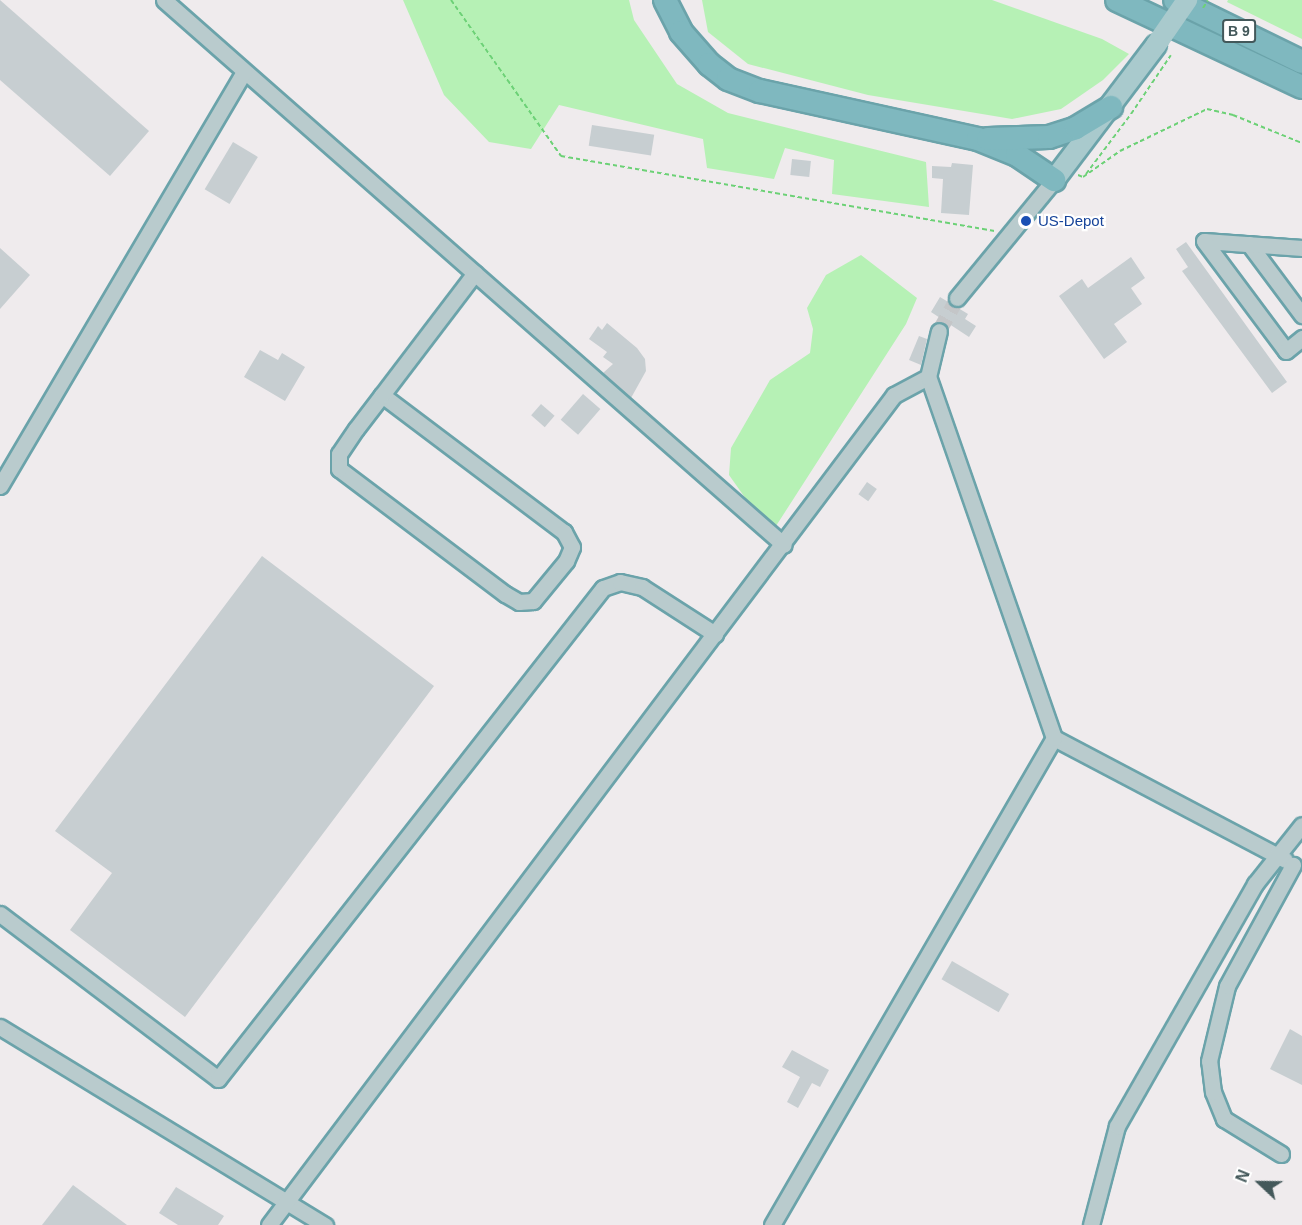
<!DOCTYPE html>
<html>
<head>
<meta charset="utf-8">
<style>
	body { margin:0 }
	#map { position:relative; width:1302px; height:1225px; overflow:hidden; background:#efebed; font-family:Helvetica,sans-serif }
	div>[style] { position:absolute }
	.green>* { inset:0; background:#b6f1b5 }
	.building>* { inset:0; background:#c7ced1; transform-origin:0 0 }
	.minor-tunnel>* { height:15px; margin-top:-7.5px; transform-origin:0; background:repeating-linear-gradient(90deg,#c4c6c8 0 15px,transparent 0 23px) }
	.path>* { height:2px; margin-top:-1px; transform-origin:0; background:repeating-linear-gradient(90deg,#6cd176 0 4.5px,transparent 0 7.5px) }
	.roads { filter:drop-shadow(2px 0 #6ba3aa) drop-shadow(-2px 0 #6ba3aa) drop-shadow(0 2px #6ba3aa) drop-shadow(0 -2px #6ba3aa) }
	.minor>* { height:15px; margin:-7.5px; padding:0 7.5px; transform-origin:7.5px; border-radius:7.5px; background:#b9cbcd }
	.major>* { height:20px; margin:-10px; padding:0 10px; transform-origin:10px; border-radius:10px; background:#a9cacd }
	.highway>* { height:22px; margin:-11px; padding:0 11px; transform-origin:11px; border-radius:11px; background:#7fb8bf }
	.path-bridge>* { height:2px; margin-top:-1px; transform-origin:0; background:repeating-linear-gradient(90deg,#6cd176 0 4.5px,transparent 0 7.5px) }
	.major-bridge>* { height:20px; margin:-10px; padding:0 10px; transform-origin:10px; border-radius:10px; background:#a9cacd }
	.dots>* { width:16px; height:16px; translate:-50% -50%; box-sizing:border-box; border:3px solid #fff; border-radius:50% }
	span { translate:-50% -50%; white-space:nowrap; text-align:center; line-height:1.15; -webkit-text-stroke:4.5px #fff; paint-order:stroke }
	.shield-label span { padding:2px 4px; background:#fff; border:2px solid; border-radius:4px; -webkit-text-stroke-width:0 }
	.shield-label { font-size:14px; color:#43585a; font-weight:700 }
	.transit-label { font-size:15px; color:#164399 }
	.left { translate:0 -50%; text-align:left }
	.north { position:absolute; left:1230px; top:1153px; width:60px; height:60px; -webkit-text-stroke:4px #fff; paint-order:stroke; rotate:292deg; font-size:16px; font-weight:700; line-height:24px; text-align:center; color:#43585a }
	.north::after { content:''; display:block; margin:auto; width:21px; height:27px; background:#43585a; clip-path:polygon(50% 0,100% 100%,50% 72%,0 100%) }
</style>
</head>
<body>
<div id="map">
	<div class="green">
		<i style="clip-path:polygon(403px 0,629px 0,634px 20px,677px 84px,728px 113px,926px 162px,929px 207px,832px 194px,834px 160px,785px 148px,774px 179px,707px 168px,703px 139px,559px 105px,531px 149px,489px 142px,444px 95px)"></i>
		<i style="clip-path:polygon(702px 0,992px 0,1102px 39px,1129px 54px,1103px 80px,1061px 109px,1012px 119px,868px 95px,748px 64px,708px 32px)"></i>
		<i style="clip-path:polygon(1228px 0,1302px 0,1302px 39px,1227px 2px)"></i>
		<i style="clip-path:polygon(861px 255px,917px 298px,906px 324px,776px 526px,746px 499px,729px 475px,731px 448px,770px 380px,810px 353px,813px 329px,807px 308px,826px 275px)"></i>
	</div>
	<div class="building">
		<i style="clip-path:polygon(0 0,149px 131px,110px 176px,0 80px)"></i>
		<i style="left:592px;top:125px;width:63px;height:21px;rotate:9deg"></i>
		<i style="left:233px;top:142px;width:29px;height:55px;rotate:31deg"></i>
		<i style="left:792px;top:159px;width:19px;height:16px;rotate:6deg"></i>
		<i style="clip-path:polygon(952px 163px,973px 165px,969px 215px,941px 213px,943px 179px,932px 178px,932px 166px,951px 167px)"></i>
		<i style="clip-path:polygon(1186px 242px,1287px 382px,1272px 393px,1182px 271px,1188px 267px,1176px 249px)"></i>
		<i style="clip-path:polygon(0 248px,30px 275px,0 309px)"></i>
		<i style="clip-path:polygon(1131px 257px,1145px 278px,1131px 288px,1142px 304px,1114px 324px,1127px 342px,1104px 359px,1059px 296px,1082px 279px,1088px 288px)"></i>
		<i style="clip-path:polygon(940px 297px,968px 314px,965px 319px,976px 326px,969px 337px,931px 312px)"></i>
		<i style="clip-path:polygon(607px 323px,637px 348px,645px 359px,646px 371px,631px 398px,603px 373px,613px 364px,603px 357px,607px 352px,589px 339px,598px 326px,602px 330px)"></i>
		<i style="clip-path:polygon(919px 336px,927px 339px,921px 365px,909px 360px)"></i>
		<i style="clip-path:polygon(260px 350px,278px 360px,282px 353px,305px 367px,285px 401px,244px 377px)"></i>
		<i style="left:583px;top:394px;width:23px;height:34px;rotate:41deg"></i>
		<i style="left:541px;top:404px;width:18px;height:15px;rotate:41deg"></i>
		<i style="left:867px;top:482px;width:12px;height:15px;rotate:35deg"></i>
		<i style="clip-path:polygon(262px 556px,434px 686px,185px 1017px,70px 930px,112px 873px,55px 831px)"></i>
		<i style="left:952px;top:961px;width:66px;height:21px;rotate:30deg"></i>
		<i style="clip-path:polygon(1290px 1029px,1302px 1036px,1302px 1085px,1270px 1069px)"></i>
		<i style="clip-path:polygon(792px 1050px,829px 1070px,820px 1087px,812px 1083px,798px 1108px,787px 1102px,800px 1077px,782px 1067px)"></i>
		<i style="clip-path:polygon(73px 1185px,127px 1225px,42px 1225px)"></i>
		<i style="clip-path:polygon(176px 1187px,224px 1216px,218px 1225px,178px 1225px,159px 1213px)"></i>
	</div>
	<div class="minor-tunnel">
		<i style="left:939px;top:331px;width:38px;rotate:-61deg"></i>
	</div>
	<div class="path">
		<i style="left:451px;top:0;width:191px;rotate:54.8deg"></i>
		<i style="left:561px;top:156px;width:440px;rotate:9.8deg"></i>
		<i style="left:1086px;top:174px;width:75px;rotate:-53.1deg"></i>
		<i style="left:1078px;top:175px;width:5px;rotate:22deg"></i>
		<i style="left:1083px;top:177px;width:45px;rotate:-35.1deg"></i>
		<i style="left:1120px;top:151px;width:97px;rotate:-25.8deg"></i>
		<i style="left:1207px;top:109px;width:27px;rotate:13deg"></i>
		<i style="left:1233px;top:115px;width:74px;rotate:22.1deg"></i>
	</div>
	<div class="roads">
		<div class="minor">
			<i style="left:164px;top:0;width:825px;rotate:41.32deg"></i>
			<i style="left:1249px;top:244px;width:89px;rotate:53.3deg"></i>
			<i style="left:1302px;top:248px;width:98px;rotate:-175.9deg"></i>
			<i style="left:1204px;top:241px;width:137px;rotate:53.3deg"></i>
			<i style="left:1286px;top:351px;width:21px;rotate:-39deg"></i>
			<i style="left:957px;top:298px;width:153px;rotate:-50.6deg"></i>
			<i style="left:382px;top:395px;width:228px;rotate:37deg"></i>
			<i style="left:564px;top:532px;width:17px;rotate:62deg"></i>
			<i style="left:572px;top:547px;width:15px;rotate:113deg"></i>
			<i style="left:566px;top:561px;width:52px;rotate:129.5deg"></i>
			<i style="left:533px;top:601px;width:14px;rotate:176deg"></i>
			<i style="left:519px;top:602px;width:16px;rotate:-150deg"></i>
			<i style="left:505px;top:594px;width:208px;rotate:-143deg"></i>
			<i style="left:339px;top:469px;width:15px;rotate:-90deg"></i>
			<i style="left:339px;top:454px;width:30px;rotate:-56deg"></i>
			<i style="left:356px;top:429px;width:43px;rotate:-52.6deg"></i>
			<i style="left:382px;top:395px;width:153px;rotate:-52.7deg"></i>
			<i style="left:0;top:486px;width:481px;rotate:-59.5deg"></i>
			<i style="left:1054px;top:738px;width:261px;rotate:27.8deg"></i>
			<i style="left:0;top:914px;width:273px;rotate:37.1deg"></i>
			<i style="left:218px;top:1079px;width:624px;rotate:-51.9deg"></i>
			<i style="left:603px;top:588px;width:18px;rotate:-19deg"></i>
			<i style="left:620px;top:582px;width:23px;rotate:13deg"></i>
			<i style="left:642px;top:587px;width:87px;rotate:32.8deg"></i>
			<i style="left:0;top:1027px;width:381px;rotate:31.4deg"></i>
			<i style="left:1281px;top:1154px;width:67px;rotate:-148.4deg"></i>
			<i style="left:1224px;top:1119px;width:29px;rotate:-112deg"></i>
			<i style="left:1213px;top:1092px;width:31px;rotate:-97deg"></i>
			<i style="left:1209px;top:1061px;width:77px;rotate:-76.5deg"></i>
			<i style="left:1227px;top:986px;width:138px;rotate:-61.4deg"></i>
			<i style="left:269px;top:1225px;width:1039px;rotate:-53.02deg"></i>
			<i style="left:894px;top:395px;width:38px;rotate:-28deg"></i>
			<i style="left:772px;top:1225px;width:563px;rotate:-59.93deg"></i>
			<i style="left:1054px;top:738px;width:382px;rotate:-109.2deg"></i>
			<i style="left:928px;top:377px;width:47px;rotate:-76.6deg"></i>
			<i style="left:1091px;top:1225px;width:102px;rotate:-75.3deg"></i>
			<i style="left:1117px;top:1126px;width:279px;rotate:-60.3deg"></i>
			<i style="left:1255px;top:884px;width:75px;rotate:-51.5deg"></i>
		</div>
		<div class="major">
			<i style="left:1054px;top:180px;width:169px;rotate:-52.9deg"></i>
		</div>
		<div class="highway">
			<i style="left:665px;top:0;width:36px;rotate:63deg"></i>
			<i style="left:681px;top:32px;width:43px;rotate:48.8deg"></i>
			<i style="left:709px;top:64px;width:24px;rotate:38deg"></i>
			<i style="left:728px;top:79px;width:34px;rotate:21deg"></i>
			<i style="left:760px;top:91px;width:223px;rotate:12.4deg"></i>
			<i style="left:978px;top:139px;width:42px;rotate:22.3deg"></i>
			<i style="left:1017px;top:155px;width:45px;rotate:34deg"></i>
			<i style="left:1117px;top:0;width:204px;rotate:25.2deg"></i>
			<i style="left:1175px;top:0;width:141px;rotate:26deg"></i>
			<i style="left:988px;top:139px;width:61px;rotate:-1.9deg"></i>
			<i style="left:1049px;top:137px;width:28px;rotate:-18deg"></i>
			<i style="left:1076px;top:128px;width:41px;rotate:-31deg"></i>
		</div>
	</div>
	<div class="path-bridge">
		<i style="left:1203px;top:8px;width:9px;rotate:-58deg"></i>
		<i style="left:1131px;top:114px;width:71px;rotate:-55.9deg"></i>
	</div>
	<div class="major-bridge">
		<i style="left:1156px;top:45px;width:55px;rotate:-55.4deg"></i>
	</div>
	<div class="dots">
		<i style="left:1026px;top:221px;background:#1a4fb4"></i>
	</div>
	<div class="shield-label">
		<span style="left:1239px;top:31px">B 9</span>
	</div>
	<div class="transit-label">
		<span class="left" style="left:1038px;top:221px">US-Depot</span>
	</div>
	<div class="north">N</div>
</div>
</body>
</html>
